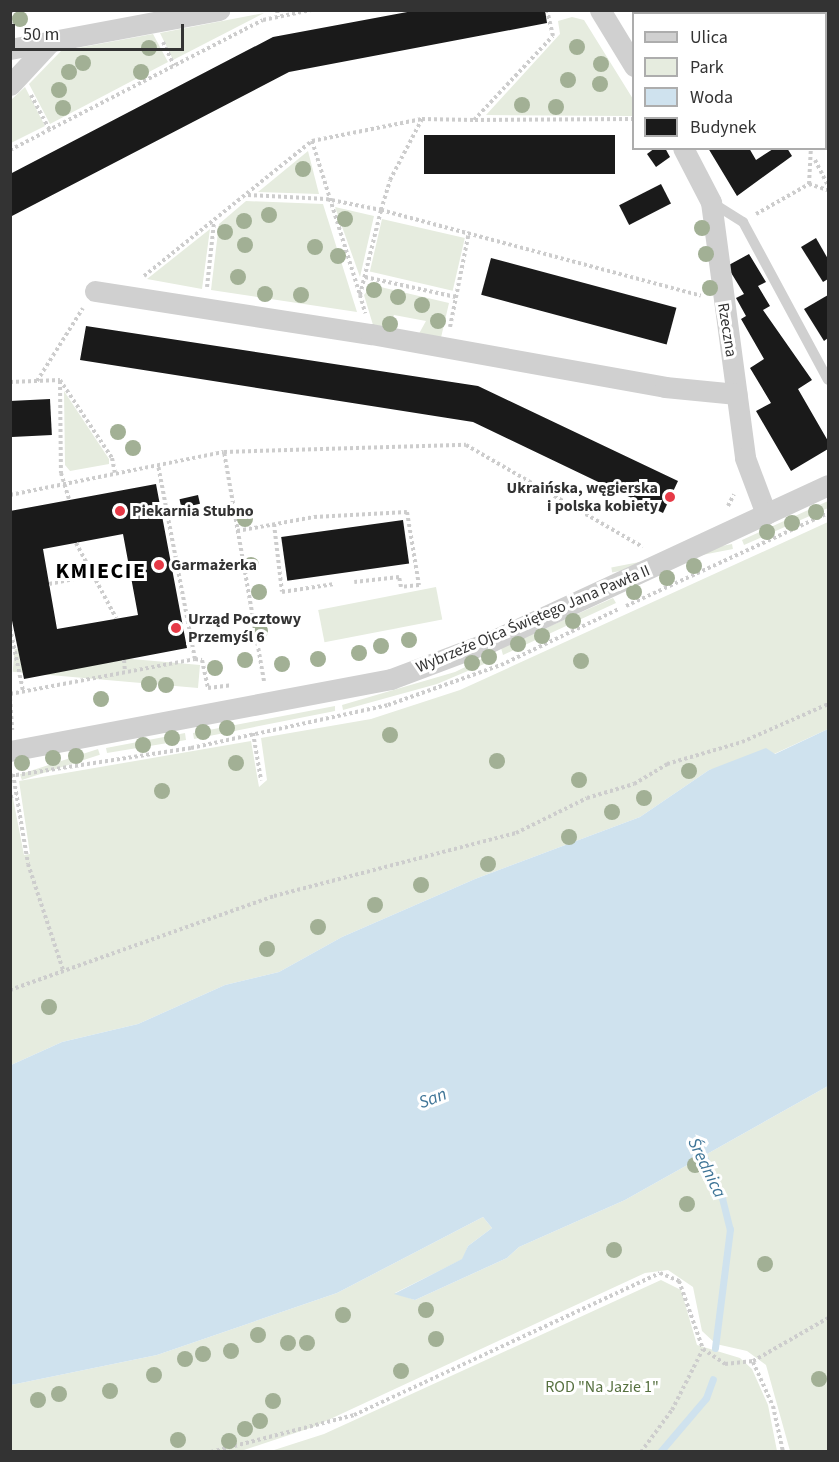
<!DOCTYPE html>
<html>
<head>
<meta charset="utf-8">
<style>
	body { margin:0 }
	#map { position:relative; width:839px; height:1462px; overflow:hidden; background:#fff; font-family:"Source Sans 3",sans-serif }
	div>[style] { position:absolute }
	.green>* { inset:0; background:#e6ecdf; transform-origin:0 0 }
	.water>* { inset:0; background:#cfe2ee }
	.stream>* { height:7px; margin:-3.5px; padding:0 3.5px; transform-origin:3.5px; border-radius:3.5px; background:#cfe2ee }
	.building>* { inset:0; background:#1a1a1a; transform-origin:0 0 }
	.path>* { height:4px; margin-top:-2px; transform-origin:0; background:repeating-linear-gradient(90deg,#cdcdcd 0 3px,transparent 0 6px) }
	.lane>* { height:10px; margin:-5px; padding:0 5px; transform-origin:5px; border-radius:5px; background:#d0d0d0 }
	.street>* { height:21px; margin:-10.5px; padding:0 10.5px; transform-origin:10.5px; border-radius:10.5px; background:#d0d0d0 }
	.trees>* { width:16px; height:16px; margin:-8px; border-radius:50%; background:#a2b095 }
	.dots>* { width:16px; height:16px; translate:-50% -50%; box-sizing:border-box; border:3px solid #fff; border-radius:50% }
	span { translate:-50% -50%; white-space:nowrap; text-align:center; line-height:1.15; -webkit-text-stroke:6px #fff; paint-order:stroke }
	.street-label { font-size:16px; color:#333 }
	.poi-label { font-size:16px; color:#333; font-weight:700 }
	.right { translate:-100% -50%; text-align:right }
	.left { translate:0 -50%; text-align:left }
	.park-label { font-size:16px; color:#56703f }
	.water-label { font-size:18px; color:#3f7597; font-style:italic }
	.district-label { font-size:22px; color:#000; font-weight:700; letter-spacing:1.5px }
	.frame { position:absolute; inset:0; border:12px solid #333; pointer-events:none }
	.legend { position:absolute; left:632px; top:12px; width:195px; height:138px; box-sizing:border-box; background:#fff; border:2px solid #adadad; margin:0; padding:8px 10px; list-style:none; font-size:18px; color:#333 }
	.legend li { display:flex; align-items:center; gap:12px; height:30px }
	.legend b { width:30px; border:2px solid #adadad }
	.scale { position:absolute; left:12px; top:24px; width:172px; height:27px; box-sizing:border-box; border:3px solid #333; border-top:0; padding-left:8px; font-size:18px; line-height:21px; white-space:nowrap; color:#333; -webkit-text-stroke:4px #fff; paint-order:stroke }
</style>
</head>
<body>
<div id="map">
	<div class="green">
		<i style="clip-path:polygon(264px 13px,173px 60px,160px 33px)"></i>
		<i style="clip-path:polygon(572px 17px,584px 20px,633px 99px,633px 116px,486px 115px,560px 34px,558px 21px)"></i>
		<i style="clip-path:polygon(153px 34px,168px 62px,50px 124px,29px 84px,61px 51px)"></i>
		<i style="clip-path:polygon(25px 87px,45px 126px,11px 143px,11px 100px)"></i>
		<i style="clip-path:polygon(308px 151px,319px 194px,258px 192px)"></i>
		<i style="clip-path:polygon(246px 201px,323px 204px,357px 312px,211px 290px,219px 224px)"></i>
		<i style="clip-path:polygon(335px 207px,374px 216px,360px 277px)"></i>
		<i style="left:382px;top:219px;width:85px;height:54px;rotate:13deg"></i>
		<i style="clip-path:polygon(210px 229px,202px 289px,147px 279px)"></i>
		<i style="clip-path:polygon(372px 285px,449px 303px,440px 342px,416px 339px,426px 321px,394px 315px,388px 328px,373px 325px,364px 295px)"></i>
		<i style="clip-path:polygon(64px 391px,109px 459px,109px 464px,70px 471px,65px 465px)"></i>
		<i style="clip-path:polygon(828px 501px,828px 508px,744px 545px,742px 540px)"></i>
		<i style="clip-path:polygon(828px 522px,828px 729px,774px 754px,709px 770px,640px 817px,475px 879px,342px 937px,279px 972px,225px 985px,138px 1024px,62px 1042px,11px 1065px,10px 783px,24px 855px,30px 854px,19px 781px,251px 741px,259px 787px,267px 780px,261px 738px,371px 719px,460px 690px)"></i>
		<i style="left:732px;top:544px;width:5px;height:123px;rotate:79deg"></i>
		<i style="left:436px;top:587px;width:33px;height:120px;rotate:79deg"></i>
		<i style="clip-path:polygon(613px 598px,616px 603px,503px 655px,501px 648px)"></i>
		<i style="clip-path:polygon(492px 654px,496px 659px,437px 684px,343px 710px,342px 705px,455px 672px)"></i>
		<i style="left:200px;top:665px;width:23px;height:186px;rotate:95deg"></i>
		<i style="clip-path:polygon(335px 706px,335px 711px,194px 739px,193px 733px)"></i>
		<i style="clip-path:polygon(185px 733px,186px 740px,107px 753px,106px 748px)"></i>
		<i style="left:98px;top:749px;width:6px;height:82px;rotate:72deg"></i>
		<i style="clip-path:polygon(828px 1086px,828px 1451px,790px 1451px,766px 1365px,747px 1351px,716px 1344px,702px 1331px,693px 1287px,668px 1270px,645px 1273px,313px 1427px,241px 1451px,11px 1452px,11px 1385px,157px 1355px,337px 1293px,483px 1217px,492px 1228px,468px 1246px,463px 1259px,395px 1293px,415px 1300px,507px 1258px,519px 1247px,625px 1200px)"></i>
		<i style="clip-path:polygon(661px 1280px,681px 1290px,697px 1345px,740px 1358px,752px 1369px,768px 1405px,777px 1451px,271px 1451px,324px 1434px)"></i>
	</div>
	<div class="water">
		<i style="clip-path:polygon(828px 729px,828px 1086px,625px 1200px,519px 1247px,507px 1258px,415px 1300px,394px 1294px,462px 1259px,468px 1246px,492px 1228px,483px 1217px,337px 1293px,157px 1355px,11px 1385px,11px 1065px,62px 1042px,138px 1024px,225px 985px,279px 972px,342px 937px,475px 879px,640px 817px,709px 770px,766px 748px,775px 754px)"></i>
	</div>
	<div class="stream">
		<i style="left:700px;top:1147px;width:56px;rotate:66.7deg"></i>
		<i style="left:722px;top:1198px;width:32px;rotate:76deg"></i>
		<i style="left:730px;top:1229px;width:120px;rotate:97.2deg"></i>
		<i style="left:660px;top:1452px;width:71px;rotate:-49.6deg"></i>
		<i style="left:706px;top:1398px;width:20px;rotate:-70deg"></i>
	</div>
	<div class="building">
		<i style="clip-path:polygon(418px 10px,545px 10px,547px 23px,289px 72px,10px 217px,10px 174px,273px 37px)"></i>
		<i style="clip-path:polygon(645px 10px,670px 12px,688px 10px,683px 14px,640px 14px)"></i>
		<i style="left:828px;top:47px;width:48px;height:2px;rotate:90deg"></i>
		<i style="left:424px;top:135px;width:191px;height:39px"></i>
		<i style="clip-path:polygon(655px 148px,665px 148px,670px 157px,656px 167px,647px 154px)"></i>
		<i style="clip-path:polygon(708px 148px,749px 148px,756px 160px,773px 149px,787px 148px,792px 156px,737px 196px)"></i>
		<i style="left:661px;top:184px;width:22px;height:47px;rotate:63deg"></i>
		<i style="clip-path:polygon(816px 238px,828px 259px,828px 279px,823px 282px,801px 247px)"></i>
		<i style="clip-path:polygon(749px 254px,766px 282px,758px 286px,770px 306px,763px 310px,812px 380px,798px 389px,828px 441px,828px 449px,791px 471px,756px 411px,771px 403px,750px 368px,764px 359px,741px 319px,746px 316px,736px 298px,744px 294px,727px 266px)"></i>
		<i style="left:491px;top:258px;width:192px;height:38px;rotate:15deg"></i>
		<i style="clip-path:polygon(828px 295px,828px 338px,824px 341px,804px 309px)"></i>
		<i style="clip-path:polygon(86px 326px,478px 386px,678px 481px,663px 513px,473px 422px,80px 360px)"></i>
		<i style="left:50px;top:399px;width:36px;height:40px;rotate:87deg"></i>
		<i style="clip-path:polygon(evenodd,156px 484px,187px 648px,24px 679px,10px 611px,10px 511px,156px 484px,123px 534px,138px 615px,57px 629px,43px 549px,123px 534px)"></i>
		<i style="left:198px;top:495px;width:9px;height:19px;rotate:77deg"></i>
		<i style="left:403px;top:520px;width:44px;height:123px;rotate:82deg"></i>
	</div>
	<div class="path">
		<i style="left:11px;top:10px;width:16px;rotate:76deg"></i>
		<i style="left:277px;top:10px;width:7px;rotate:82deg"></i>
		<i style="left:758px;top:10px;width:4px;rotate:90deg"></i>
		<i style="left:826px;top:25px;width:2px;rotate:-27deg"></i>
		<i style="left:163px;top:42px;width:26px;rotate:65deg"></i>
		<i style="left:31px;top:95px;width:40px;rotate:62deg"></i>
		<i style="left:475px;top:120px;width:159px;rotate:-0.4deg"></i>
		<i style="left:312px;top:141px;width:161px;rotate:72.7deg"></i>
		<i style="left:360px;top:295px;width:88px;rotate:-76.1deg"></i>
		<i style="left:381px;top:210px;width:331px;rotate:15deg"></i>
		<i style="left:10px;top:150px;width:284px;rotate:-27.2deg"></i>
		<i style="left:263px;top:20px;width:49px;rotate:-11.8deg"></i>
		<i style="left:815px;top:160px;width:29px;rotate:63deg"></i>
		<i style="left:809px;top:184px;width:20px;rotate:18deg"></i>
		<i style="left:248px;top:195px;width:78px;rotate:2.9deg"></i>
		<i style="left:326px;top:199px;width:56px;rotate:11.3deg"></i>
		<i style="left:381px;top:210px;width:31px;rotate:-73deg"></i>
		<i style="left:390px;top:180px;width:69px;rotate:-62.3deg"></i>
		<i style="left:756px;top:214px;width:61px;rotate:-29.5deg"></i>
		<i style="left:809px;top:184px;width:36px;rotate:-87deg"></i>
		<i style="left:144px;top:276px;width:216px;rotate:-38.8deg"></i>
		<i style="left:312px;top:141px;width:112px;rotate:-11.3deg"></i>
		<i style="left:422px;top:119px;width:52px;rotate:1.1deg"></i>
		<i style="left:474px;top:120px;width:115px;rotate:-46.8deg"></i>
		<i style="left:553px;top:36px;width:27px;rotate:-103deg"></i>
		<i style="left:365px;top:277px;width:93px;rotate:12.4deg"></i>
		<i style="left:207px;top:287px;width:64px;rotate:-83.8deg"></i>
		<i style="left:360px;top:295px;width:19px;rotate:74deg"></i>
		<i style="left:450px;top:327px;width:97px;rotate:-78.7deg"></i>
		<i style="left:37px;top:381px;width:86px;rotate:-57.8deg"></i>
		<i style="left:60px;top:381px;width:92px;rotate:89.4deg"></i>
		<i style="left:61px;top:473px;width:28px;rotate:73deg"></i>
		<i style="left:10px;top:382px;width:50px;rotate:-2.3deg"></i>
		<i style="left:60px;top:380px;width:94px;rotate:56.3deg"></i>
		<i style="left:112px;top:458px;width:15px;rotate:79deg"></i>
		<i style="left:10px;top:495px;width:218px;rotate:-11.4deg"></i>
		<i style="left:728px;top:506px;width:13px;rotate:-63deg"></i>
		<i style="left:274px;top:524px;width:68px;rotate:83.3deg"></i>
		<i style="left:282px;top:592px;width:53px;rotate:-8.7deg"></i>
		<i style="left:237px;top:531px;width:78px;rotate:-10.3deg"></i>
		<i style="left:314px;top:517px;width:93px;rotate:-3.1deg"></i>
		<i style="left:407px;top:512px;width:74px;rotate:80.7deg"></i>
		<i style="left:419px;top:585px;width:18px;rotate:174deg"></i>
		<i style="left:401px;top:587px;width:10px;rotate:-101deg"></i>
		<i style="left:399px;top:577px;width:45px;rotate:173.7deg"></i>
		<i style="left:76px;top:543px;width:85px;rotate:61.9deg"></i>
		<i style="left:49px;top:584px;width:45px;rotate:-11.6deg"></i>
		<i style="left:626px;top:606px;width:222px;rotate:-24.7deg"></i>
		<i style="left:10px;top:628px;width:64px;rotate:78.3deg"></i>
		<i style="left:195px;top:659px;width:7px;rotate:8deg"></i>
		<i style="left:202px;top:660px;width:29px;rotate:78deg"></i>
		<i style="left:208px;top:688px;width:23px;rotate:-7deg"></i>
		<i style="left:124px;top:660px;width:12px;rotate:85deg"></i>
		<i style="left:264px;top:681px;width:232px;rotate:-99.9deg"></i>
		<i style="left:224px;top:452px;width:242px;rotate:-1.7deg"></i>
		<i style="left:466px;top:445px;width:204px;rotate:30deg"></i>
		<i style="left:10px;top:694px;width:188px;rotate:-10.7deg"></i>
		<i style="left:195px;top:659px;width:197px;rotate:-100.8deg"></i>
		<i style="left:10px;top:698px;width:32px;rotate:86deg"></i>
		<i style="left:253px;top:733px;width:48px;rotate:80.3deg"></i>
		<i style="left:13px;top:774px;width:91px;rotate:80.5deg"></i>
		<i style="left:28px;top:864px;width:112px;rotate:71.7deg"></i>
		<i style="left:10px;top:776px;width:183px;rotate:-8.8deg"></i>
		<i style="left:191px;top:748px;width:202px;rotate:-12.3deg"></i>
		<i style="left:388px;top:705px;width:120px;rotate:-19.5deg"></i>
		<i style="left:501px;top:665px;width:131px;rotate:-25.4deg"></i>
		<i style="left:10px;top:797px;width:7px;rotate:-27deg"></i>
		<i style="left:10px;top:990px;width:280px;rotate:-19.6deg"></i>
		<i style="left:274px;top:896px;width:250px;rotate:-14.6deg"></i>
		<i style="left:516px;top:833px;width:79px;rotate:-26.2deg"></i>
		<i style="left:587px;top:798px;width:49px;rotate:-16.6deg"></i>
		<i style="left:634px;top:784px;width:39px;rotate:-31deg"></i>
		<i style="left:667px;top:764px;width:78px;rotate:-16.3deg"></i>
		<i style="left:742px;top:742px;width:94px;rotate:-23.8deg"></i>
		<i style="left:753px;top:1362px;width:48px;rotate:65.6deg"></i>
		<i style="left:773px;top:1406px;width:47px;rotate:77.7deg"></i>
		<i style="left:211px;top:1452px;width:148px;rotate:-14.5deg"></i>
		<i style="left:354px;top:1415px;width:337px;rotate:-24.9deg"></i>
		<i style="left:660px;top:1273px;width:21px;rotate:23deg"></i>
		<i style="left:679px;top:1281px;width:72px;rotate:70.6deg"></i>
		<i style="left:703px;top:1349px;width:27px;rotate:34deg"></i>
		<i style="left:725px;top:1364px;width:28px;rotate:-6deg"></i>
		<i style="left:753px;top:1361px;width:86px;rotate:-29.8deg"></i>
		<i style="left:641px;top:1452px;width:52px;rotate:-53.6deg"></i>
		<i style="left:672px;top:1410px;width:68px;rotate:-63.1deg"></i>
	</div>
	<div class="lane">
		<i style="left:711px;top:202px;width:38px;rotate:32deg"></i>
		<i style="left:743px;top:222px;width:179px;rotate:61.7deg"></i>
	</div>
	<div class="street">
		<i style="left:600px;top:10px;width:66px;rotate:58.7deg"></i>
		<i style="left:10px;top:49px;width:213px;rotate:-10.6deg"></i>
		<i style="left:10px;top:85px;width:60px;rotate:-47deg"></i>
		<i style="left:683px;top:148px;width:61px;rotate:62.6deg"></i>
		<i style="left:711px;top:202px;width:258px;rotate:82.4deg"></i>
		<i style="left:745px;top:458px;width:60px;rotate:69.4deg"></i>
		<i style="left:95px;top:291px;width:279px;rotate:8.9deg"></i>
		<i style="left:371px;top:334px;width:299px;rotate:10.2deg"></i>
		<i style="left:665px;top:387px;width:72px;rotate:5.6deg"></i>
		<i style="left:10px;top:751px;width:388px;rotate:-10.7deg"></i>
		<i style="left:391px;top:679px;width:108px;rotate:-20.6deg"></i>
		<i style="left:492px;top:641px;width:370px;rotate:-24.9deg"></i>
	</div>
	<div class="trees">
		<i style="left:20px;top:19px"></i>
		<i style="left:577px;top:47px"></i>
		<i style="left:149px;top:48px"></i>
		<i style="left:83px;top:63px"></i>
		<i style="left:601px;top:64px"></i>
		<i style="left:69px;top:72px"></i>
		<i style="left:141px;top:72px"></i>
		<i style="left:568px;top:80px"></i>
		<i style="left:600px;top:84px"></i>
		<i style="left:59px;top:90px"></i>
		<i style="left:522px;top:105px"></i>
		<i style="left:556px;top:107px"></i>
		<i style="left:63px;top:108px"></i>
		<i style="left:303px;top:169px"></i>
		<i style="left:269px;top:215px"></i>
		<i style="left:345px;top:219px"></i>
		<i style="left:244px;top:221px"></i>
		<i style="left:702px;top:228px"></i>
		<i style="left:225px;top:232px"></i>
		<i style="left:245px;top:245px"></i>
		<i style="left:315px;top:247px"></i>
		<i style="left:706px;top:254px"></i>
		<i style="left:338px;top:256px"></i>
		<i style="left:238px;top:277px"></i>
		<i style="left:710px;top:288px"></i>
		<i style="left:374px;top:290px"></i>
		<i style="left:265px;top:294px"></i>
		<i style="left:301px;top:295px"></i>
		<i style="left:398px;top:297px"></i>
		<i style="left:422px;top:305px"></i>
		<i style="left:438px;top:321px"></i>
		<i style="left:390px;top:324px"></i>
		<i style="left:118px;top:432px"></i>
		<i style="left:133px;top:448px"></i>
		<i style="left:816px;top:512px"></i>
		<i style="left:245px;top:519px"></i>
		<i style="left:792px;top:523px"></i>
		<i style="left:767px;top:532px"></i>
		<i style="left:251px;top:565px"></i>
		<i style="left:694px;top:566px"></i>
		<i style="left:667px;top:578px"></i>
		<i style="left:259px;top:592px"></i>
		<i style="left:634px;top:592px"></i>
		<i style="left:573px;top:621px"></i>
		<i style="left:260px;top:631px"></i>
		<i style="left:542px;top:636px"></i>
		<i style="left:409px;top:640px"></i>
		<i style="left:518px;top:644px"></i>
		<i style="left:381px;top:646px"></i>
		<i style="left:359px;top:653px"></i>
		<i style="left:489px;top:657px"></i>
		<i style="left:318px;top:659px"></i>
		<i style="left:245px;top:660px"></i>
		<i style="left:581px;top:661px"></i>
		<i style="left:472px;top:663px"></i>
		<i style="left:282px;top:664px"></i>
		<i style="left:215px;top:668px"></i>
		<i style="left:149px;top:684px"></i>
		<i style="left:166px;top:685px"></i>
		<i style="left:101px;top:699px"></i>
		<i style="left:227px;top:728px"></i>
		<i style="left:203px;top:732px"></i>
		<i style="left:390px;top:735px"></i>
		<i style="left:172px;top:738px"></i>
		<i style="left:143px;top:745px"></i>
		<i style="left:76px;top:756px"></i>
		<i style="left:53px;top:758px"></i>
		<i style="left:497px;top:761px"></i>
		<i style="left:22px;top:763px"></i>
		<i style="left:236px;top:763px"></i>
		<i style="left:689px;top:771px"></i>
		<i style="left:579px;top:780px"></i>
		<i style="left:162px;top:791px"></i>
		<i style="left:644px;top:798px"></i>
		<i style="left:612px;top:812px"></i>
		<i style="left:569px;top:837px"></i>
		<i style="left:488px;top:864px"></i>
		<i style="left:421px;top:885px"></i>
		<i style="left:375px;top:905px"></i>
		<i style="left:318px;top:927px"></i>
		<i style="left:267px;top:949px"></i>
		<i style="left:49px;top:1007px"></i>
		<i style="left:695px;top:1165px"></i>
		<i style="left:687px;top:1204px"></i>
		<i style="left:614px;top:1250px"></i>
		<i style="left:765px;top:1264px"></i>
		<i style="left:426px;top:1310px"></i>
		<i style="left:343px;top:1315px"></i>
		<i style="left:258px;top:1335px"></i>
		<i style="left:436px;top:1339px"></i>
		<i style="left:288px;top:1343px"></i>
		<i style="left:307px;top:1343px"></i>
		<i style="left:231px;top:1351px"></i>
		<i style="left:203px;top:1354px"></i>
		<i style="left:185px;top:1359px"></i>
		<i style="left:401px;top:1371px"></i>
		<i style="left:154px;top:1375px"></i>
		<i style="left:819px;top:1379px"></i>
		<i style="left:110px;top:1391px"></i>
		<i style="left:59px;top:1394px"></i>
		<i style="left:38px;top:1400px"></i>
		<i style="left:273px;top:1401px"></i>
		<i style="left:260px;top:1421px"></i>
		<i style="left:245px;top:1429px"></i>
		<i style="left:178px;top:1440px"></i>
		<i style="left:229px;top:1441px"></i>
	</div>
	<div class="dots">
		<i style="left:670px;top:497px;background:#e63946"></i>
		<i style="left:120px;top:511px;background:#e63946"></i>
		<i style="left:159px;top:565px;background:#e63946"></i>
		<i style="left:176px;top:628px;background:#e63946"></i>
	</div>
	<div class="street-label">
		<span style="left:727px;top:330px;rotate:81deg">Rzeczna</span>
		<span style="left:533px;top:619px;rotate:-23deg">Wybrzeże Ojca Świętego Jana Pawła II</span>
	</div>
	<div class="poi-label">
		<span class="right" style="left:658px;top:497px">Ukraińska, węgierska<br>i polska kobiety</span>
		<span class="left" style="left:132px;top:511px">Piekarnia Stubno</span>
		<span class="left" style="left:171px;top:565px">Garmażerka</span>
		<span class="left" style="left:188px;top:628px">Urząd Pocztowy<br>Przemyśl 6</span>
	</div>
	<div class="park-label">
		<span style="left:602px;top:1387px">ROD "Na Jazie 1"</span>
	</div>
	<div class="water-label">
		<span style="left:433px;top:1099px;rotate:-21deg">San</span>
		<span style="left:706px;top:1168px;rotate:64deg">Średnica</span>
	</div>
	<div class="district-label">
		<span style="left:101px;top:572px">KMIECIE</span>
	</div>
	<div class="frame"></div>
	<ul class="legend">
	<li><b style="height:8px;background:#d0d0d0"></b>Ulica</li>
	<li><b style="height:16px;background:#e6ecdf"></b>Park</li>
	<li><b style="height:16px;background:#cfe2ee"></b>Woda</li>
	<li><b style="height:16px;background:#1a1a1a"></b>Budynek</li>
	</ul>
	<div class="scale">50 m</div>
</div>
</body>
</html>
